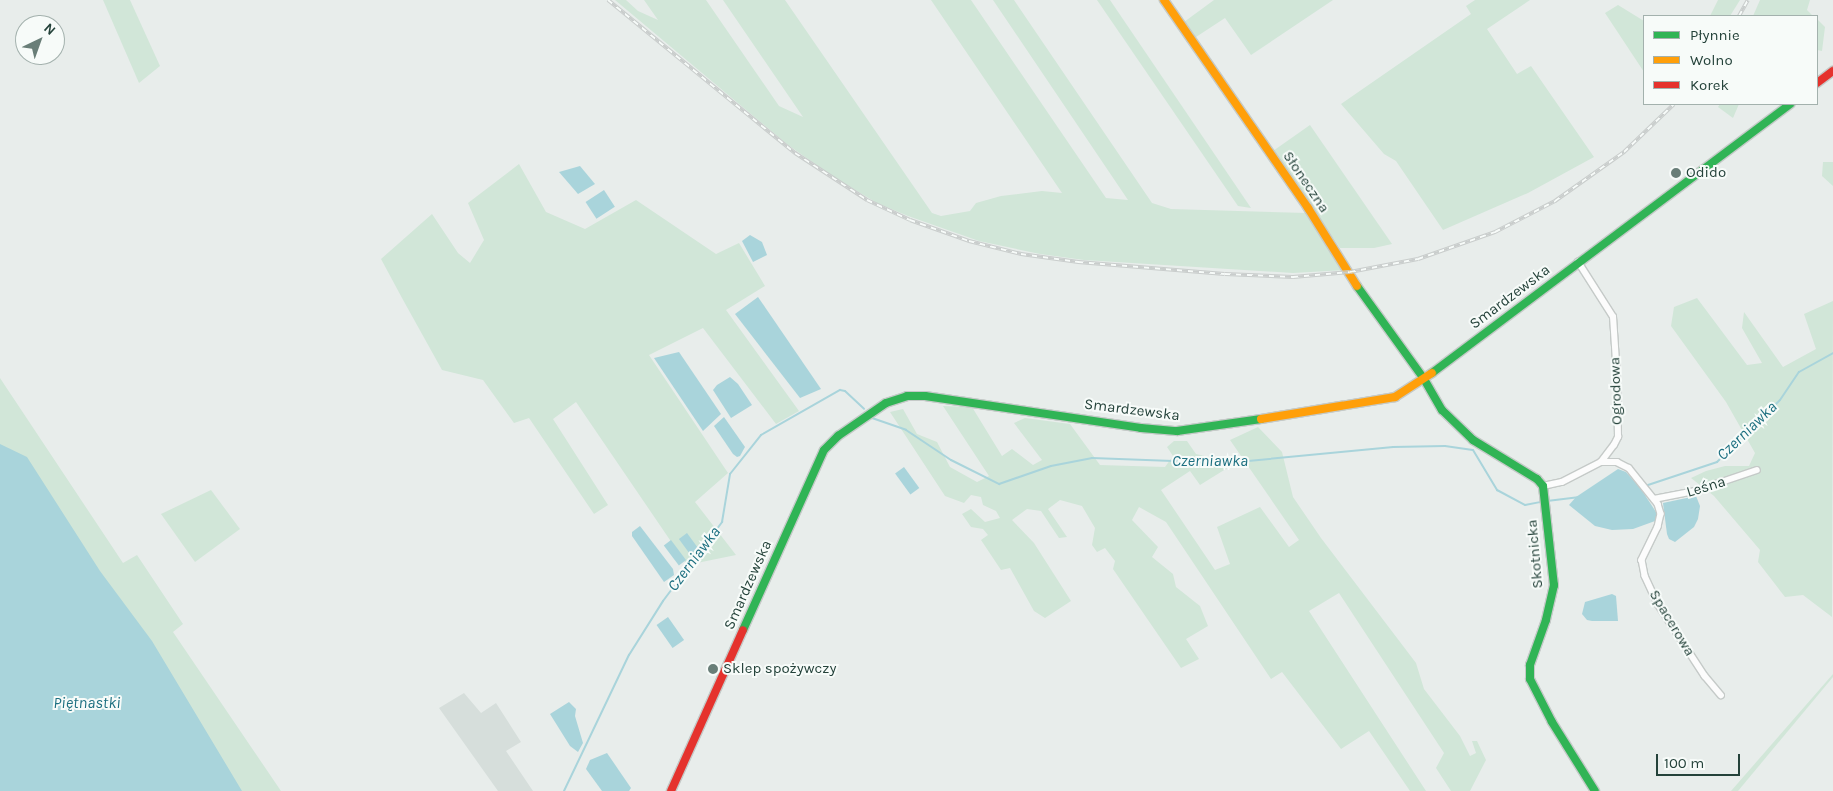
<!DOCTYPE html>
<html>
<head>
<meta charset="utf-8">
<style>
	body { margin:0 }
	#map { position:relative; width:1833px; height:791px; overflow:hidden; background:#e8edeb; font-family:Karla,sans-serif }
	div>[style] { position:absolute }
	.built>* { inset:0; background:#d6dedb }
	.green>* { inset:0; background:#d1e6d8 }
	.water>* { inset:0; background:#a9d4db; transform-origin:0 0 }
	.stream>* { height:2px; margin:-1px; padding:0 1px; transform-origin:1px; border-radius:1px; background:#a9d4db }
	.roads { filter:drop-shadow(1px 0 #c5cac8) drop-shadow(-1px 0 #c5cac8) drop-shadow(0 1px #c5cac8) drop-shadow(0 -1px #c5cac8) }
	.street>* { height:5.5px; margin:-2.75px; padding:0 2.75px; transform-origin:2.75px; border-radius:2.75px; background:#fcfcfc }
	.fast>* { height:8px; margin:-4px; padding:0 4px; transform-origin:4px; border-radius:4px; background:#30b455 }
	.slow>* { height:8px; margin:-4px; padding:0 4px; transform-origin:4px; border-radius:4px; background:#ff9f0a }
	.jam>* { height:8px; margin:-4px; padding:0 4px; transform-origin:4px; border-radius:4px; background:#e5322d }
	.rail>* { height:4px; margin-top:-2px; transform-origin:0; background:repeating-linear-gradient(90deg,#f7fbf9 0 5.5px,#c9cdcc 0 11px); box-sizing:border-box; border-block:1px solid #c9cdcc }
	.dots>* { width:14px; height:14px; translate:-50% -50%; box-sizing:border-box; border:2px solid #f7fbf9; border-radius:50% }
	span { translate:-50% -50%; white-space:nowrap; text-align:center; line-height:1.15; -webkit-text-stroke:4px #f7fbf9; paint-order:stroke }
	.poi-label { font-size:15px; color:#24423a }
	.left { translate:0 -50%; text-align:left }
	.street-label { font-size:15px; color:#24423a }
	.water-label { font-size:16px; color:#1c6f80; font-style:italic }
	.legend { position:absolute; left:1643px; top:15px; width:175px; height:90px; box-sizing:border-box; background:#f7fbf9; border:1px solid #a3b1ad; margin:0; padding:6px 9px; list-style:none; font-size:15px; color:#24423a }
	.legend li { display:flex; align-items:center; gap:10px; height:25px }
	.legend b { width:25px; border:1px solid #a3b1ad }
	.north { position:absolute; left:15px; top:15px; width:50px; height:50px; box-sizing:border-box; background:#f7fbf9; border:1px solid #a3b1ad; border-radius:50%; rotate:42deg; font-size:14px; font-weight:700; line-height:20px; text-align:center; color:#24423a }
	.north::after { content:''; display:block; margin:auto; width:18px; height:22px; background:#697e78; clip-path:polygon(50% 0,100% 100%,50% 72%,0 100%) }
	.scale { position:absolute; left:1656px; top:754px; width:84px; height:22px; box-sizing:border-box; border:2px solid #24423a; border-top:0; padding-left:6px; font-size:15px; line-height:18px; white-space:nowrap; color:#24423a; -webkit-text-stroke:4px #f7fbf9; paint-order:stroke }
</style>
</head>
<body>
<div id="map">
	<div class="built">
		<i style="clip-path:polygon(464px 693px,481px 713px,496px 703px,521px 742px,506px 751px,533px 791px,498px 791px,439px 708px)"></i>
	</div>
	<div class="green">
		<i style="clip-path:polygon(103px 0,130px 0,160px 66px,139px 83px)"></i>
		<i style="clip-path:polygon(615px 0,626px 0,638px 11px,658px 20px,644px 0,706px 0,779px 106px,803px 117px,723px 0,785px 0,932px 213px,941px 216px,970px 211px,976px 203px,1001px 196px,1042px 191px,1062px 193px,931px 0,971px 0,1106px 198px,1128px 200px,993px 0,1014px 0,1152px 203px,1171px 209px,1307px 213px,1345px 270px,1293px 273px,1084px 260px,1040px 254px,979px 241px,908px 216px,877px 203px,835px 178px,788px 145px)"></i>
		<i style="clip-path:polygon(1097px 0,1110px 0,1251px 208px,1238px 206px)"></i>
		<i style="clip-path:polygon(1214px 0,1333px 0,1251px 55px,1225px 18px,1196px 37px,1184px 22px)"></i>
		<i style="clip-path:polygon(1475px 0,1530px 0,1487px 29px,1517px 74px,1531px 66px,1594px 157px,1528px 193px,1443px 230px,1396px 161px,1384px 154px,1341px 104px,1471px 14px,1466px 6px)"></i>
		<i style="clip-path:polygon(1718px 0,1740px 0,1730px 16px,1710px 16px)"></i>
		<i style="clip-path:polygon(1760px 0,1810px 0,1807px 10px,1813px 16px,1753px 16px)"></i>
		<i style="clip-path:polygon(1618px 5px,1644px 21px,1644px 72px,1605px 13px)"></i>
		<i style="clip-path:polygon(1817px 19px,1825px 27px,1822px 51px,1817px 50px)"></i>
		<i style="clip-path:polygon(1720px 104px,1739px 104px,1733px 118px,1718px 107px)"></i>
		<i style="clip-path:polygon(1310px 125px,1392px 244px,1374px 248px,1340px 248px,1273px 151px)"></i>
		<i style="clip-path:polygon(1823px 162px,1833px 162px,1833px 186px,1822px 176px)"></i>
		<i style="clip-path:polygon(519px 164px,546px 212px,585px 229px,636px 200px,716px 254px,739px 243px,765px 286px,726px 310px,799px 411px,776px 424px,703px 328px,649px 355px,728px 473px,695px 502px,736px 555px,687px 565px,576px 402px,553px 419px,608px 505px,594px 514px,529px 418px,514px 423px,483px 380px,442px 370px,402px 298px,381px 259px,432px 214px,458px 253px,470px 263px,484px 240px,468px 203px)"></i>
		<i style="clip-path:polygon(1697px 298px,1747px 365px,1762px 363px,1742px 328px,1744px 312px,1783px 367px,1816px 349px,1804px 314px,1833px 301px,1832px 617px,1803px 595px,1785px 597px,1758px 562px,1760px 550px,1714px 496px,1691px 478px,1706px 471px,1725px 466px,1749px 466px,1755px 453px,1726px 402px,1671px 326px,1674px 307px)"></i>
		<i style="clip-path:polygon(0 378px,123px 563px,137px 555px,183px 624px,173px 632px,281px 791px,240px 791px,0 457px)"></i>
		<i style="clip-path:polygon(943px 406px,972px 407px,1002px 456px,1012px 449px,1033px 465px,1042px 460px,1014px 423px,1025px 418px,1070px 424px,1100px 465px,1165px 467px,1173px 456px,1167px 447px,1174px 441px,1187px 441px,1196px 454px,1221px 460px,1229px 467px,1200px 485px,1190px 471px,1161px 490px,1215px 570px,1230px 564px,1217px 527px,1260px 507px,1289px 547px,1299px 540px,1230px 440px,1258px 427px,1282px 452px,1293px 497px,1321px 538px,1416px 663px,1424px 689px,1460px 736px,1470px 756px,1476px 753px,1472px 741px,1477px 741px,1486px 760px,1470px 791px,1451px 791px,1436px 768px,1444px 753px,1339px 593px,1309px 611px,1426px 791px,1410px 791px,1369px 731px,1341px 749px,1282px 672px,1271px 679px,1166px 522px,1139px 507px,1132px 520px,1158px 547px,1152px 557px,1173px 574px,1176px 587px,1200px 606px,1208px 626px,1186px 639px,1199px 659px,1181px 668px,1113px 569px,1115px 561px,1105px 548px,1097px 552px,1092px 545px,1095px 528px,1082px 506px,1060px 500px,1048px 509px,1067px 537px,1059px 538px,1041px 511px,1027px 509px,1012px 520px,1034px 543px,1071px 601px,1045px 618px,1034px 611px,1010px 568px,1001px 570px,981px 540px,988px 535px,983px 529px,971px 527px,962px 514px,971px 509px,985px 522px,1000px 518px,996px 511px,983px 505px,981px 497px,971px 495px,964px 503px,945px 496px,890px 412px,903px 409px,917px 434px,937px 442px,950px 467px,977px 482px,989px 476px)"></i>
		<i style="clip-path:polygon(211px 490px,240px 529px,195px 562px,161px 514px)"></i>
		<i style="clip-path:polygon(1833px 674px,1833px 677px,1738px 791px,1731px 791px)"></i>
	</div>
	<div class="water">
		<i style="clip-path:polygon(580px 166px,595px 184px,578px 194px,559px 172px)"></i>
		<i style="left:604px;top:190px;width:20px;height:22px;rotate:57deg"></i>
		<i style="clip-path:polygon(750px 235px,762px 242px,767px 255px,753px 262px,742px 241px)"></i>
		<i style="clip-path:polygon(758px 297px,821px 389px,800px 398px,735px 314px)"></i>
		<i style="clip-path:polygon(679px 352px,721px 414px,703px 431px,654px 358px)"></i>
		<i style="clip-path:polygon(730px 377px,738px 384px,752px 405px,731px 418px,713px 390px,717px 385px)"></i>
		<i style="clip-path:polygon(724px 417px,745px 447px,740px 456px,737px 457px,733px 454px,714px 426px)"></i>
		<i style="clip-path:polygon(0 444px,27px 457px,100px 571px,152px 641px,242px 791px,0 791px)"></i>
		<i style="left:904px;top:467px;width:26px;height:11px;rotate:54deg"></i>
		<i style="clip-path:polygon(1618px 469px,1626px 472px,1641px 489px,1656px 512px,1657px 517px,1655px 521px,1633px 529px,1612px 530px,1595px 526px,1569px 505px,1576px 497px)"></i>
		<i style="clip-path:polygon(1696px 496px,1700px 506px,1698px 519px,1694px 527px,1675px 542px,1669px 539px,1667px 534px,1663px 503px)"></i>
		<i style="clip-path:polygon(640px 526px,673px 569px,674px 575px,664px 582px,632px 536px,632px 532px)"></i>
		<i style="left:687px;top:533px;width:19px;height:10px;rotate:54deg"></i>
		<i style="left:671px;top:540px;width:25px;height:9px;rotate:53deg"></i>
		<i style="clip-path:polygon(1612px 594px,1616px 596px,1618px 621px,1592px 621px,1587px 620px,1582px 614px,1585px 602px)"></i>
		<i style="left:668px;top:617px;width:28px;height:14px;rotate:55deg"></i>
		<i style="clip-path:polygon(569px 702px,576px 709px,575px 716px,583px 743px,578px 752px,570px 746px,550px 714px)"></i>
		<i style="clip-path:polygon(607px 753px,631px 788px,629px 791px,602px 791px,586px 769px,590px 760px)"></i>
	</div>
	<div class="stream">
		<i style="left:872px;top:418px;width:36px;rotate:19deg"></i>
		<i style="left:906px;top:430px;width:54px;rotate:33.7deg"></i>
		<i style="left:951px;top:460px;width:54px;rotate:26.6deg"></i>
		<i style="left:999px;top:484px;width:55px;rotate:-19.1deg"></i>
		<i style="left:1051px;top:466px;width:42px;rotate:-11deg"></i>
		<i style="left:1092px;top:458px;width:135px;rotate:2.1deg"></i>
		<i style="left:1227px;top:463px;width:167px;rotate:-5.5deg"></i>
		<i style="left:1393px;top:447px;width:52px;rotate:-1.1deg"></i>
		<i style="left:1445px;top:446px;width:28px;rotate:8deg"></i>
		<i style="left:1473px;top:450px;width:47px;rotate:59deg"></i>
		<i style="left:1497px;top:490px;width:32px;rotate:28deg"></i>
		<i style="left:1525px;top:505px;width:15px;rotate:-11deg"></i>
		<i style="left:1645px;top:486px;width:76px;rotate:-18.4deg"></i>
		<i style="left:1717px;top:462px;width:88px;rotate:-44.5deg"></i>
		<i style="left:1780px;top:400px;width:34px;rotate:-56deg"></i>
		<i style="left:1799px;top:372px;width:39px;rotate:-29deg"></i>
		<i style="left:1547px;top:501px;width:31px;rotate:-7deg"></i>
		<i style="left:564px;top:791px;width:151px;rotate:-64.5deg"></i>
		<i style="left:629px;top:655px;width:64px;rotate:-57.8deg"></i>
		<i style="left:663px;top:601px;width:99px;rotate:-53.2deg"></i>
		<i style="left:722px;top:522px;width:49px;rotate:-80.5deg"></i>
		<i style="left:730px;top:474px;width:50px;rotate:-51.5deg"></i>
		<i style="left:761px;top:435px;width:91px;rotate:-29.7deg"></i>
		<i style="left:840px;top:390px;width:5px;rotate:11deg"></i>
		<i style="left:845px;top:391px;width:26px;rotate:43deg"></i>
	</div>
	<div class="roads">
		<div class="street">
			<i style="left:1601px;top:462px;width:16px"></i>
			<i style="left:1617px;top:462px;width:13px;rotate:27deg"></i>
			<i style="left:1629px;top:468px;width:46px;rotate:51.1deg"></i>
			<i style="left:1658px;top:504px;width:10px;rotate:73deg"></i>
			<i style="left:1661px;top:514px;width:13px;rotate:103deg"></i>
			<i style="left:1658px;top:527px;width:37px;rotate:116deg"></i>
			<i style="left:1642px;top:560px;width:16px;rotate:79deg"></i>
			<i style="left:1645px;top:576px;width:31px;rotate:65deg"></i>
			<i style="left:1658px;top:604px;width:86px;rotate:56.9deg"></i>
			<i style="left:1705px;top:676px;width:25px;rotate:50deg"></i>
			<i style="left:1543px;top:486px;width:19px;rotate:-12deg"></i>
			<i style="left:1562px;top:482px;width:44px;rotate:-27.1deg"></i>
			<i style="left:1601px;top:462px;width:21px;rotate:-53deg"></i>
			<i style="left:1614px;top:445px;width:9px;rotate:-63deg"></i>
			<i style="left:1618px;top:437px;width:60px;rotate:-91deg"></i>
			<i style="left:1617px;top:377px;width:60px;rotate:-93.8deg"></i>
			<i style="left:1613px;top:317px;width:65px;rotate:-122.5deg"></i>
			<i style="left:1654px;top:499px;width:42px;rotate:-11deg"></i>
			<i style="left:1695px;top:491px;width:65px;rotate:-18.7deg"></i>
		</div>
		<div class="fast">
			<i style="left:1357px;top:286px;width:115px;rotate:54.2deg"></i>
			<i style="left:1424px;top:379px;width:36px;rotate:60deg"></i>
			<i style="left:1442px;top:410px;width:43px;rotate:44.1deg"></i>
			<i style="left:1473px;top:440px;width:75px;rotate:31.4deg"></i>
			<i style="left:1537px;top:479px;width:9px;rotate:49deg"></i>
			<i style="left:1543px;top:486px;width:100px;rotate:83.7deg"></i>
			<i style="left:1554px;top:585px;width:36px;rotate:103deg"></i>
			<i style="left:1546px;top:620px;width:48px;rotate:109.6deg"></i>
			<i style="left:1530px;top:665px;width:14px;rotate:90deg"></i>
			<i style="left:1530px;top:679px;width:48px;rotate:62.9deg"></i>
			<i style="left:1552px;top:722px;width:81px;rotate:58.1deg"></i>
			<i style="left:1432px;top:373px;width:448px;rotate:-36.9deg"></i>
			<i style="left:743px;top:630px;width:197px;rotate:-65.8deg"></i>
			<i style="left:824px;top:450px;width:20px;rotate:-45deg"></i>
			<i style="left:838px;top:436px;width:58px;rotate:-34.5deg"></i>
			<i style="left:886px;top:403px;width:22px;rotate:-18deg"></i>
			<i style="left:907px;top:396px;width:18px"></i>
			<i style="left:925px;top:396px;width:218px;rotate:8.4deg"></i>
			<i style="left:1141px;top:428px;width:36px;rotate:5deg"></i>
			<i style="left:1177px;top:431px;width:85px;rotate:-8.1deg"></i>
		</div>
		<div class="slow">
			<i style="left:1164px;top:0;width:253px;rotate:55.3deg"></i>
			<i style="left:1308px;top:208px;width:92px;rotate:57.9deg"></i>
			<i style="left:1261px;top:419px;width:136px;rotate:-9.3deg"></i>
			<i style="left:1395px;top:397px;width:44px;rotate:-33deg"></i>
		</div>
		<div class="jam">
			<i style="left:1817px;top:83px;width:20px;rotate:-37deg"></i>
			<i style="left:671px;top:791px;width:176px;rotate:-65.9deg"></i>
		</div>
	</div>
	<div class="rail">
		<i style="left:608px;top:0;width:242px;rotate:39.3deg"></i>
		<i style="left:795px;top:153px;width:86px;rotate:33.1deg"></i>
		<i style="left:867px;top:200px;width:47px;rotate:24.9deg"></i>
		<i style="left:910px;top:220px;width:63px;rotate:19.6deg"></i>
		<i style="left:969px;top:241px;width:54px;rotate:14deg"></i>
		<i style="left:1021px;top:254px;width:58px;rotate:8deg"></i>
		<i style="left:1078px;top:262px;width:147px;rotate:4.7deg"></i>
		<i style="left:1225px;top:274px;width:68px;rotate:2.5deg"></i>
		<i style="left:1293px;top:277px;width:57px;rotate:-5deg"></i>
		<i style="left:1350px;top:272px;width:69px;rotate:-10.8deg"></i>
		<i style="left:1418px;top:259px;width:82px;rotate:-19.3deg"></i>
		<i style="left:1495px;top:232px;width:68px;rotate:-27.3deg"></i>
		<i style="left:1555px;top:201px;width:85px;rotate:-35.4deg"></i>
		<i style="left:1624px;top:152px;width:69px;rotate:-43.8deg"></i>
		<i style="left:1739px;top:16px;width:18px;rotate:-61deg"></i>
	</div>
	<div class="dots">
		<i style="left:1676px;top:173px;background:#697e78"></i>
		<i style="left:713px;top:669px;background:#697e78"></i>
	</div>
	<div class="poi-label">
		<span class="left" style="left:1686px;top:173px">Odido</span>
		<span class="left" style="left:723px;top:669px">Sklep spożywczy</span>
	</div>
	<div class="street-label">
		<span style="left:1306px;top:182px;rotate:56deg">Słoneczna</span>
		<span style="left:1510px;top:297px;rotate:-37deg">Smardzewska</span>
		<span style="left:1616px;top:391px;rotate:-92deg">Ogrodowa</span>
		<span style="left:1132px;top:410px;rotate:7deg">Smardzewska</span>
		<span style="left:1706px;top:487px;rotate:-17deg">Leśna</span>
		<span style="left:1535px;top:554px;rotate:-95deg">Skotnicka</span>
		<span style="left:748px;top:585px;rotate:-66deg">Smardzewska</span>
		<span style="left:1672px;top:623px;rotate:59deg">Spacerowa</span>
	</div>
	<div class="water-label">
		<span style="left:1747px;top:431px;rotate:-44deg">Czerniawka</span>
		<span style="left:1210px;top:461px">Czerniawka</span>
		<span style="left:694px;top:559px;rotate:-53deg">Czerniawka</span>
		<span style="left:87px;top:703px">Piętnastki</span>
	</div>
	<ul class="legend">
	<li><b style="height:6px;background:#30b455"></b>Płynnie</li>
	<li><b style="height:6px;background:#ff9f0a"></b>Wolno</li>
	<li><b style="height:6px;background:#e5322d"></b>Korek</li>
	</ul>
	<div class="north">N</div>
	<div class="scale">100 m</div>
</div>
</body>
</html>
